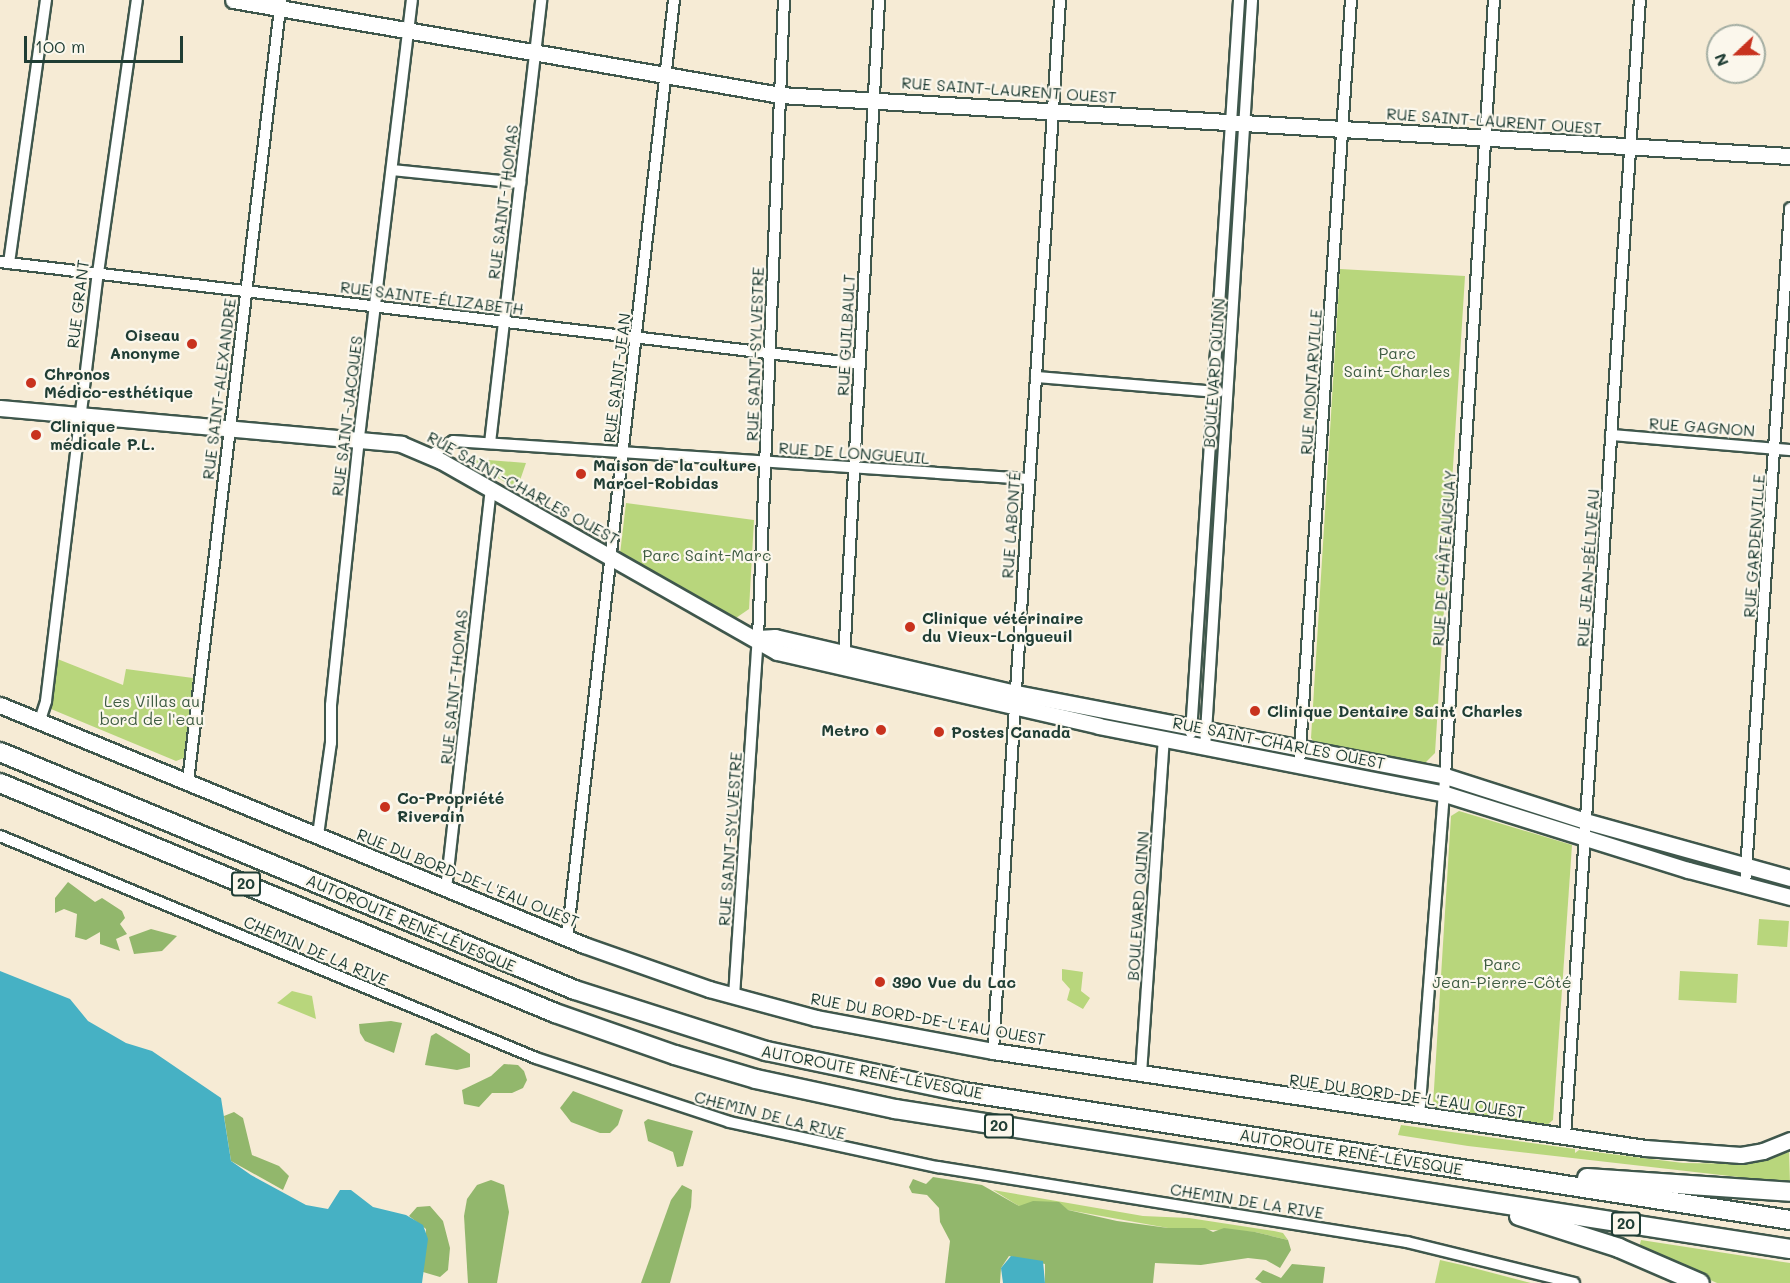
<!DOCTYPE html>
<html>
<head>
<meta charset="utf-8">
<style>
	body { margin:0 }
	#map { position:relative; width:1790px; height:1283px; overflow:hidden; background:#f6ebd5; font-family:Mali,sans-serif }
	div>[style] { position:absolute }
	.green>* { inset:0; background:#b8d67c; transform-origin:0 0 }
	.forest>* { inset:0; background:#92b76c }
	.water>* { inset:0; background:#46b1c4 }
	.roads { filter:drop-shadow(2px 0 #3f574c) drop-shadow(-2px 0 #3f574c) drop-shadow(0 2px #3f574c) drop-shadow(0 -2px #3f574c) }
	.street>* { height:10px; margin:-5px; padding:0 5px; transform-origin:5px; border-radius:5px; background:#fff }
	.secondary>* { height:15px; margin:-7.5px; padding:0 7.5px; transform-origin:7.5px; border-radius:7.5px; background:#fff }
	.highway>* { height:18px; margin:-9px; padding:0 9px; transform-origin:9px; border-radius:9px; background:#fff }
	.dots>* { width:16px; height:16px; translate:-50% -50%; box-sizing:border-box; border:3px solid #fbf7ec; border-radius:50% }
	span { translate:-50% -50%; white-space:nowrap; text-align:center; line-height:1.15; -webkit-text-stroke:4.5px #fbf7ec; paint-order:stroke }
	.shield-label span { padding:2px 4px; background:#fbf7ec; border:2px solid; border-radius:4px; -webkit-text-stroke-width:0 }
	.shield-label { font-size:15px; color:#1f3d34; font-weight:700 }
	.street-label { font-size:16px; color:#1f3d34 }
	.poi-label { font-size:16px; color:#1f3d34; font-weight:700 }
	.right { translate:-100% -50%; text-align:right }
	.left { translate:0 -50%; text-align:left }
	.park-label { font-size:16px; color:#3e5c42 }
	.north { position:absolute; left:1706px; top:24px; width:60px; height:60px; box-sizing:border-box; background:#fbf7ec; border:2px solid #a3ada2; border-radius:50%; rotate:248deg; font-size:16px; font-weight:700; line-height:24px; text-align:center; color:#1f3d34 }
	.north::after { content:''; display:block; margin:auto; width:21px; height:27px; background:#c8321e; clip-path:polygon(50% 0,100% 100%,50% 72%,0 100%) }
	.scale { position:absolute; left:24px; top:36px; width:159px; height:27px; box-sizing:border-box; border:3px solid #1f3d34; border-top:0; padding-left:8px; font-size:18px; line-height:21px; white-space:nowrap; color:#1f3d34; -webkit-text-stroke:4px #fbf7ec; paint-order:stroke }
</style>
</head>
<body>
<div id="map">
	<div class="green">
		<i style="clip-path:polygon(1340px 269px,1465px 276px,1435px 753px,1425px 763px,1314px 742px,1311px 738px)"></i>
		<i style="clip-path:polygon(463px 458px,526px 463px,517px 489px)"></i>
		<i style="clip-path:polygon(626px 503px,754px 520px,749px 609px,736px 618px,620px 554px)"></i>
		<i style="clip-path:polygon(55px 658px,123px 685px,126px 669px,193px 678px,184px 758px,176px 761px,51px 709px)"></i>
		<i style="clip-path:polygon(1459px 811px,1572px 845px,1553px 1120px,1547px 1125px,1437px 1110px,1433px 1105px,1451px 816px)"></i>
		<i style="left:1759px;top:919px;width:30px;height:26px;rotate:4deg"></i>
		<i style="clip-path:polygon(1062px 969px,1083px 972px,1081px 991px,1090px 998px,1083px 1009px,1067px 1000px,1070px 989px,1062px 980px)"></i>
		<i style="left:1680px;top:971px;width:58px;height:29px;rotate:3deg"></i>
		<i style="clip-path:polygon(292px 991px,312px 996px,316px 1019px,277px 1003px)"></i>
		<i style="clip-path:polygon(1401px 1125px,1575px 1149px,1575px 1153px,1579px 1150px,1683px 1163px,1750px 1164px,1789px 1152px,1790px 1183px,1468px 1146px,1398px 1135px)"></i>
		<i style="clip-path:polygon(993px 1190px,1143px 1216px,1189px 1218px,1274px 1231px,1283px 1233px,1288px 1240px,1255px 1232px,1168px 1228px,1068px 1210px,1019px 1206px)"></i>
		<i style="clip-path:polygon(1641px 1240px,1790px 1263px,1790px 1283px,1717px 1283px,1639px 1248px)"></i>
		<i style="clip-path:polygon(1440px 1260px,1462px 1265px,1531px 1283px,1435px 1283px)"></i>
	</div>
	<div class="forest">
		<i style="clip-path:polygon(68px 882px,95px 902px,102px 898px,122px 911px,125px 918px,120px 924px,127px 934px,116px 939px,120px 951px,100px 944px,100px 932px,86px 940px,75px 937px,77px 914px,64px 909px,55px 913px,55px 898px)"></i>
		<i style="clip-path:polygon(151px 929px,177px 936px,162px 951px,134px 954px,129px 937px)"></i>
		<i style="clip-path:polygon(391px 1021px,402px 1023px,394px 1053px,365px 1041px,360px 1033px,359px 1024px)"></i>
		<i style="clip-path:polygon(436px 1033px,470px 1054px,470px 1067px,457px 1070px,425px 1065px,431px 1036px)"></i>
		<i style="clip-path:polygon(504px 1064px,518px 1065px,524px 1071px,527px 1080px,523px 1088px,512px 1093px,492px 1093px,479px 1107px,464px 1104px,462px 1090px,491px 1076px)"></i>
		<i style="clip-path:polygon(573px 1091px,623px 1110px,618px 1125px,610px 1133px,600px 1133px,571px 1122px,560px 1108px)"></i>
		<i style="clip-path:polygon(234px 1112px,243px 1118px,252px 1155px,279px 1166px,289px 1176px,283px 1190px,231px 1161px,224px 1116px)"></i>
		<i style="clip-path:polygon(648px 1119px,693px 1131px,683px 1166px,677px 1167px,673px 1152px,648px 1141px,644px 1122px)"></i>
		<i style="clip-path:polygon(933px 1177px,982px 1185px,1019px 1206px,1033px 1201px,1059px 1202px,1068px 1210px,1117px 1221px,1168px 1228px,1205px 1228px,1213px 1232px,1224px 1228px,1255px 1232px,1288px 1240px,1291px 1250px,1280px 1268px,1266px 1260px,1248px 1258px,1201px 1265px,1155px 1263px,1153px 1283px,1045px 1283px,1045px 1264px,1009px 1256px,1001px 1268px,1000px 1283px,945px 1283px,950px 1241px,940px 1222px,939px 1208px,927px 1195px,912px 1193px,909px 1187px,913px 1179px,926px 1184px)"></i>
		<i style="clip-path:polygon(491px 1180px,504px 1185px,509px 1212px,497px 1283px,468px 1283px,464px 1216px,467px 1199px,477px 1185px)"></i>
		<i style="clip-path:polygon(682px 1185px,692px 1190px,691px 1207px,670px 1283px,641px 1283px,671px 1200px)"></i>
		<i style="clip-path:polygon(430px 1206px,443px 1221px,450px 1248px,448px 1270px,440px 1277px,423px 1272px,426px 1229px,409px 1216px,417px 1207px)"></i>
		<i style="clip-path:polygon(1292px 1264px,1325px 1267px,1323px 1283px,1262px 1283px,1255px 1279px,1263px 1270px,1281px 1278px)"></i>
	</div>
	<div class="water">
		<i style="clip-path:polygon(0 971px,70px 999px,88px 1021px,126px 1043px,152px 1051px,221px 1098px,231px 1161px,251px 1175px,306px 1205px,328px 1209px,340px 1190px,351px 1190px,373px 1207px,406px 1215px,423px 1225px,428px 1239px,422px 1283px,0 1283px)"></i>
		<i style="clip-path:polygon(1011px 1256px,1043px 1261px,1045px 1283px,1003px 1283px,1001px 1268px)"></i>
	</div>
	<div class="roads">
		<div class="street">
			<i style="left:392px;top:170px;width:129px;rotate:5.8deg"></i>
			<i style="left:0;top:262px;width:866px;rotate:6.76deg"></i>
			<i style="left:9px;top:263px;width:266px;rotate:-82deg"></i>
			<i style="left:1036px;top:377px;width:183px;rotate:4.7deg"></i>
			<i style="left:1611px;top:435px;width:180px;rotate:4.8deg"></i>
			<i style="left:490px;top:443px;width:446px;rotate:-83.4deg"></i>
			<i style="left:431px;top:455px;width:26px;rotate:-32deg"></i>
			<i style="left:453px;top:441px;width:577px;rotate:3.77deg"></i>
			<i style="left:844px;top:660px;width:661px;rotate:-86.96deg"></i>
			<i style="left:40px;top:720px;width:20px;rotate:-72deg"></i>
			<i style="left:46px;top:701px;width:431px;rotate:-83.1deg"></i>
			<i style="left:98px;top:273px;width:276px;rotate:-81.9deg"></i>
			<i style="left:1191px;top:733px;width:735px;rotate:-86.25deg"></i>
			<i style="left:1205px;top:748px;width:749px;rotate:-86.4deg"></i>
			<i style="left:1299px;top:765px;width:767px;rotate:-86.11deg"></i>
			<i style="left:188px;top:781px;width:787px;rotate:-83.21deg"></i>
			<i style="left:318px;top:835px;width:93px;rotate:-82deg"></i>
			<i style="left:331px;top:743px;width:38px;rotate:-90deg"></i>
			<i style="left:331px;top:705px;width:269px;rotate:-84deg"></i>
			<i style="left:359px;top:437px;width:440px;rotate:-83.1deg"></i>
			<i style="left:0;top:836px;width:580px;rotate:22.5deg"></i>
			<i style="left:536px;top:1058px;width:203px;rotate:18.3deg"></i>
			<i style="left:729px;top:1122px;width:214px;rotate:12.2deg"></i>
			<i style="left:938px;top:1167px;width:475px;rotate:9.1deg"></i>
			<i style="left:1407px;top:1242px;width:172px;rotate:13.8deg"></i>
			<i style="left:1745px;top:886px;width:679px;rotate:-86.2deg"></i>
			<i style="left:446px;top:889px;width:403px;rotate:-83.6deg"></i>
			<i style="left:567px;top:939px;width:945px;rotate:-83.5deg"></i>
			<i style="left:734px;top:996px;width:359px;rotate:-86.2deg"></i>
			<i style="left:758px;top:638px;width:639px;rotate:-87.67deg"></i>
			<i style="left:993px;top:1051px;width:1053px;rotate:-86.35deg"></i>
			<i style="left:1141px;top:1074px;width:336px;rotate:-86.1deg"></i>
			<i style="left:1419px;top:1117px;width:342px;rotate:-85.6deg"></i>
			<i style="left:1445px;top:776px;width:778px;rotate:-86.39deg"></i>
			<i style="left:1565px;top:1137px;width:1139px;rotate:-86.23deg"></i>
		</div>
		<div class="secondary">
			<i style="left:233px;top:0;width:555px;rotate:9.85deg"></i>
			<i style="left:780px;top:95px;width:1012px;rotate:3.46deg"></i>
			<i style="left:0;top:408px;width:403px;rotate:5.1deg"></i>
			<i style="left:401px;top:444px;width:43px;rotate:23deg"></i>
			<i style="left:441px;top:461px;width:386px;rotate:29.6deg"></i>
			<i style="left:777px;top:652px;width:330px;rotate:12.9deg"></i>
			<i style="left:1099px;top:726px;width:349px;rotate:11.1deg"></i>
			<i style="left:1442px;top:793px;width:258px;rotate:17.4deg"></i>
			<i style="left:1688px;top:870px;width:106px;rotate:14.8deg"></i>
			<i style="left:758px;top:638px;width:17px;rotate:-3deg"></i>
			<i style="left:775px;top:637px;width:247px;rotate:13.1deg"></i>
			<i style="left:1016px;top:693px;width:437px;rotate:10.9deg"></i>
			<i style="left:1445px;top:776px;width:147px;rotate:17.8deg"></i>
			<i style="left:1585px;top:821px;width:213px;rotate:15.5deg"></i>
			<i style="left:0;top:705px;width:631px;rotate:22.34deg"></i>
			<i style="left:584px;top:945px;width:133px;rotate:19.4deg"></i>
			<i style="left:709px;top:989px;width:111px;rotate:15.2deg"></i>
			<i style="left:816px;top:1018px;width:180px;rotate:10.6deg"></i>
			<i style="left:993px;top:1051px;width:659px;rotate:8.46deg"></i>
			<i style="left:1645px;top:1148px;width:96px;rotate:4.2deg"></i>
			<i style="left:1741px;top:1155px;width:22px;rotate:-10deg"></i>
			<i style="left:1763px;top:1151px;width:29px;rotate:-22deg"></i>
		</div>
		<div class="highway">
			<i style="left:0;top:752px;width:622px;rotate:22.49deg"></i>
			<i style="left:575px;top:990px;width:201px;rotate:17.7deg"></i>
			<i style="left:766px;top:1051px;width:196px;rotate:11.8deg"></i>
			<i style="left:958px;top:1091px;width:842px;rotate:8.81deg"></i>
			<i style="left:0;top:783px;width:601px;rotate:22.51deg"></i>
			<i style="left:555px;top:1013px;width:127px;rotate:19.3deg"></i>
			<i style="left:675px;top:1055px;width:84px;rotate:16.5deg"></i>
			<i style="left:756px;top:1079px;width:142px;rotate:12.2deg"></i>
			<i style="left:895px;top:1109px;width:906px;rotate:8.89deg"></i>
			<i style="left:1587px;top:1178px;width:203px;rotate:3.9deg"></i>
			<i style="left:1519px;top:1216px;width:105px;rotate:17.7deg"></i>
			<i style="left:1619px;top:1248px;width:88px;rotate:23.4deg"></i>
		</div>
	</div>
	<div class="dots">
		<i style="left:192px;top:344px;background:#c8321e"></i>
		<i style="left:31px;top:383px;background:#c8321e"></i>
		<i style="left:36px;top:435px;background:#c8321e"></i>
		<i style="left:581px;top:474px;background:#c8321e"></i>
		<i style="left:910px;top:627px;background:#c8321e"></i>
		<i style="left:1255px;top:711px;background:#c8321e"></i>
		<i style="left:881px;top:730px;background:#c8321e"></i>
		<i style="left:939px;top:732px;background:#c8321e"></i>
		<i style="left:385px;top:807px;background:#c8321e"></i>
		<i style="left:880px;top:982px;background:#c8321e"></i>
	</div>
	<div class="shield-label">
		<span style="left:246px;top:884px">20</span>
		<span style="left:999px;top:1126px">20</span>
		<span style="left:1626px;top:1224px">20</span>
	</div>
	<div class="street-label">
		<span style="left:1009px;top:90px;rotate:4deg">RUE SAINT-LAURENT OUEST</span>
		<span style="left:1494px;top:121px;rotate:4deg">RUE SAINT-LAURENT OUEST</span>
		<span style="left:503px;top:202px;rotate:-83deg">RUE SAINT-THOMAS</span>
		<span style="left:432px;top:298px;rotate:7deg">RUE SAINTE-ÉLIZABETH</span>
		<span style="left:78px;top:304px;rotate:-83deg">RUE GRANT</span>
		<span style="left:846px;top:335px;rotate:-87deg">RUE GUILBAULT</span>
		<span style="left:755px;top:354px;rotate:-88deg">RUE SAINT-SYLVESTRE</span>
		<span style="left:1214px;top:373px;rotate:-86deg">BOULEVARD QUINN</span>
		<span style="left:617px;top:378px;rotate:-83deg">RUE SAINT-JEAN</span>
		<span style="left:1311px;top:382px;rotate:-86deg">RUE MONTARVILLE</span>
		<span style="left:219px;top:389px;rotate:-83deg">RUE SAINT-ALEXANDRE</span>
		<span style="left:347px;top:416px;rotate:-83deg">RUE SAINT-JACQUES</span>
		<span style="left:1702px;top:427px;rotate:4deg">RUE GAGNON</span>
		<span style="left:854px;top:453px;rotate:4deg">RUE DE LONGUEUIL</span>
		<span style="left:523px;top:488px;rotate:29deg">RUE SAINT-CHARLES OUEST</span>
		<span style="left:1011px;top:525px;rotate:-86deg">RUE LABONTÉ</span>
		<span style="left:1754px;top:546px;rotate:-86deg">RUE GARDENVILLE</span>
		<span style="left:1444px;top:558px;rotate:-86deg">RUE DE CHÂTEAUGUAY</span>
		<span style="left:1588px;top:568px;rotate:-86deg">RUE JEAN-BÉLIVEAU</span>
		<span style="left:454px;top:687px;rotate:-84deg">RUE SAINT-THOMAS</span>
		<span style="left:1279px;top:743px;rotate:11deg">RUE SAINT-CHARLES OUEST</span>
		<span style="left:730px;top:839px;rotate:-86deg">RUE SAINT-SYLVESTRE</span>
		<span style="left:468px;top:878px;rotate:22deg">RUE DU BORD-DE-L'EAU OUEST</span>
		<span style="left:1138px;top:906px;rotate:-86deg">BOULEVARD QUINN</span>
		<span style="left:411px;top:923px;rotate:23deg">AUTOROUTE RENÉ-LÉVESQUE</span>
		<span style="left:316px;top:951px;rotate:23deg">CHEMIN DE LA RIVE</span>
		<span style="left:928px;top:1019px;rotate:10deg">RUE DU BORD-DE-L'EAU OUEST</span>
		<span style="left:872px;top:1072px;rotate:11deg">AUTOROUTE RENÉ-LÉVESQUE</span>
		<span style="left:1407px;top:1096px;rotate:8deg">RUE DU BORD-DE-L'EAU OUEST</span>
		<span style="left:770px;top:1115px;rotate:14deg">CHEMIN DE LA RIVE</span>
		<span style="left:1351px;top:1152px;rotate:9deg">AUTOROUTE RENÉ-LÉVESQUE</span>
		<span style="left:1247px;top:1201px;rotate:9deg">CHEMIN DE LA RIVE</span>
	</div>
	<div class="poi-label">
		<span class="right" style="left:180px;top:344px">Oiseau<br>Anonyme</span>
		<span class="left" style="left:44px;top:383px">Chronos<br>Médico-esthétique</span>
		<span class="left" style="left:50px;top:435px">Clinique<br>médicale P.L.</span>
		<span class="left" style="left:593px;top:474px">Maison de la culture<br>Marcel-Robidas</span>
		<span class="left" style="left:922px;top:627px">Clinique vétérinaire<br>du Vieux-Longueuil</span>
		<span class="left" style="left:1267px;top:711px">Clinique Dentaire Saint Charles</span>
		<span class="right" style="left:869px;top:730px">Metro</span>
		<span class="left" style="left:951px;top:732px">Postes Canada</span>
		<span class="left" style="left:397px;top:807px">Co-Propriété<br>Riverain</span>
		<span class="left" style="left:892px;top:982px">390 Vue du Lac</span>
	</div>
	<div class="park-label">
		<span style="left:1397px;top:362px">Parc<br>Saint-Charles</span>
		<span style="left:707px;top:555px">Parc Saint-Marc</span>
		<span style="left:152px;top:710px">Les Villas au<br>bord de l'eau</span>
		<span style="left:1502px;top:973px">Parc<br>Jean-Pierre-Côté</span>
	</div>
	<div class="north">N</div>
	<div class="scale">100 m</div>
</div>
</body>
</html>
